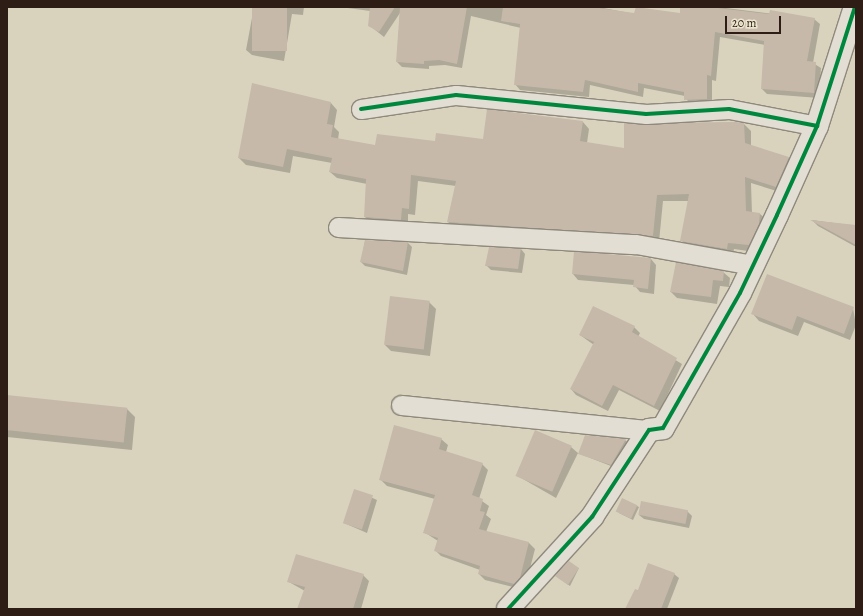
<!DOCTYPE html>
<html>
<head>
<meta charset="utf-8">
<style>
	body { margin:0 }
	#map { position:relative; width:863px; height:616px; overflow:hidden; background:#d9d3be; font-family:Alegreya,serif }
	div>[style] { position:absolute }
	.shadow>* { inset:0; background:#0003 }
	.building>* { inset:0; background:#c6b9aa; transform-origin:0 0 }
	.roads { filter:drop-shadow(1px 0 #8e897c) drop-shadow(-1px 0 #8e897c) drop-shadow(0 1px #8e897c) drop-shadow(0 -1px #8e897c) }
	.minor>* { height:19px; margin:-9.5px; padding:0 9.5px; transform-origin:9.5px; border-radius:9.5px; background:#e2ded4 }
	.tertiary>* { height:22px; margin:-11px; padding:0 11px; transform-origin:11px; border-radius:11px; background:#e2ded4 }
	.cycleway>* { height:4px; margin:-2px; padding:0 2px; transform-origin:2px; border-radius:2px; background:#00873e }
	span { translate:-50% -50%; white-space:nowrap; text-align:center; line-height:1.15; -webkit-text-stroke:3.5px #ede6ce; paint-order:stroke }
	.frame { position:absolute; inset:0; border:8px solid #2d1d15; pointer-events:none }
	.scale { position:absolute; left:725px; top:16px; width:56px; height:18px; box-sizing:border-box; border:2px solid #2d1d15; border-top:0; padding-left:5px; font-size:12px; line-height:14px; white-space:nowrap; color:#2d1d15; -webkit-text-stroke:3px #ede6ce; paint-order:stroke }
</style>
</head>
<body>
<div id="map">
	<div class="shadow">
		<i style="clip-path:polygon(254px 7px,304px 7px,303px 15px,292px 14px,284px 61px,252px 55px,246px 50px)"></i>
		<i style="clip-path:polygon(340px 7px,598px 7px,635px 14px,636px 8px,681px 14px,681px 7px,718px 7px,814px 19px,820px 24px,813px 63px,821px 68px,819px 98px,767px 94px,762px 89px,765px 45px,720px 37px,716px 81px,712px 80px,712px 104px,690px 105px,685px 96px,644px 88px,643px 97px,590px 85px,589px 97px,520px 90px,515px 84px,521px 28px,471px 16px,462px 68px,445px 65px,429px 66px,429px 69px,402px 67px,397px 62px,400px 13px,384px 37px,369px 25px,370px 11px)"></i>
		<i style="clip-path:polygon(331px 103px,337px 110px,334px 127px,339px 132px,338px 140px,376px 147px,484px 140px,583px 122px,589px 129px,587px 143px,625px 149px,744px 124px,751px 131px,751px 146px,789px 158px,796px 164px,783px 193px,751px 183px,752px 213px,760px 214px,767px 220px,755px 252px,734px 249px,733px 255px,688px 247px,681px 240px,689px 201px,663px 201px,659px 242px,455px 229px,448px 222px,456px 186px,418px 181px,415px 215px,408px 214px,408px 226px,372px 224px,365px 217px,367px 184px,337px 178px,330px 172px,332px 163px,293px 156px,290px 173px,246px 165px,239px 158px)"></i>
		<i style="clip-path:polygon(812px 220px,856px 226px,856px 247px,818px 226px)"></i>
		<i style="clip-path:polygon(365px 241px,408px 243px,412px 247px,407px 275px,365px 266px,361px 262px)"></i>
		<i style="clip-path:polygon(490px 248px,521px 249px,525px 254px,522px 273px,491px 270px,487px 266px)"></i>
		<i style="clip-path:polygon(651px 259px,656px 265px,654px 294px,640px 292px,634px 285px,578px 280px,573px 274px)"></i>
		<i style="clip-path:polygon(723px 272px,730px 278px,729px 287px,720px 286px,717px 304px,677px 298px,671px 292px)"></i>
		<i style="clip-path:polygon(429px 302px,436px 309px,430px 356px,391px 351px,385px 345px)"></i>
		<i style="clip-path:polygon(853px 308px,856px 325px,850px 340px,804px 322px,798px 336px,759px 321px,753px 314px)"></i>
		<i style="clip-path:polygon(634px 327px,640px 333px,638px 337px,682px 364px,660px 411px,619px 390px,608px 411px,576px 395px,571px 389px,594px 345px,580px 335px)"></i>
		<i style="clip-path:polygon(7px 396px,127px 409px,135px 417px,132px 450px,7px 437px)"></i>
		<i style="clip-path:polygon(441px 439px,448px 445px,446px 452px,482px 464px,488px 470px,479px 499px,489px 506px,486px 515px,491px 519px,486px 532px,529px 543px,535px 549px,526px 584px,521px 589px,485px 580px,479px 574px,480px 570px,441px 556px,435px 550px,438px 541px,424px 532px,435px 499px,387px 486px,381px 480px)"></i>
		<i style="clip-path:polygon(625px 440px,630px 444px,616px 468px,580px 454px)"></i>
		<i style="clip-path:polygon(571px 447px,578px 453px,556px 498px,516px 475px)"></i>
		<i style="clip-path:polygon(355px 490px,377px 500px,367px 533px,344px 523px)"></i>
		<i style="clip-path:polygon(623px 499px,639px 507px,633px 520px,619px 513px)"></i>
		<i style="clip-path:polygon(687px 511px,692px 516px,689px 528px,644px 519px,639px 515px)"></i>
		<i style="clip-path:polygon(579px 568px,570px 586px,556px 576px)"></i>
		<i style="clip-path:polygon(674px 574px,679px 578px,667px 609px,626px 609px,639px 592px)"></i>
		<i style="clip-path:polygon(363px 575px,369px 581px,361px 609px,298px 609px,305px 591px,289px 582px)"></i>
	</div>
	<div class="building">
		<i style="left:252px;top:7px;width:35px;height:44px"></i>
		<i style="clip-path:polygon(370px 7px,395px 7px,379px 32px,368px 26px)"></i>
		<i style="clip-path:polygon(400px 7px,467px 7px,457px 64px,439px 60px,424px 61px,424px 64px,396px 62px)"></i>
		<i style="clip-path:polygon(503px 7px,592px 7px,634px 13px,636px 7px,680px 13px,680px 7px,709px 7px,769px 14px,770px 10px,815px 18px,807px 61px,816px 62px,814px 93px,761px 89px,764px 41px,715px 32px,711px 76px,707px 75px,707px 99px,684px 100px,684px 92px,638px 83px,638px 92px,585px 80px,583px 92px,514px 85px,520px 24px,501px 21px)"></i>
		<i style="clip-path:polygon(252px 83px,331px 102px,327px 124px,333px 125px,331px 137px,375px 145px,377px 134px,435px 141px,436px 133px,483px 139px,487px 109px,583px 121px,580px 141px,624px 148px,624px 123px,736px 122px,744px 123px,745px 143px,789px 157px,776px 187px,745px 177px,746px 211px,760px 213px,759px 224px,749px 245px,728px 243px,727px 249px,680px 241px,689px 194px,657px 195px,653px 236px,447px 222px,456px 181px,411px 175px,409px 209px,402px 208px,401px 220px,364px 217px,366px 179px,329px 172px,332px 158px,287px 149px,283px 167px,238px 158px)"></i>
		<i style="clip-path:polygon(810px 220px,856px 225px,856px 245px)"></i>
		<i style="clip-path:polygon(365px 240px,408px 242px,403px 271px,360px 262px)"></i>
		<i style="clip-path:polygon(489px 247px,521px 248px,518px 269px,485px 266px)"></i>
		<i style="clip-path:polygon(574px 251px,651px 258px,648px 289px,633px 287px,634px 280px,572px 274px)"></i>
		<i style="clip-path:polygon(676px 262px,724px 271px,723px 281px,713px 280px,711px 297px,670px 292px)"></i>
		<i style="clip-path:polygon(767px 274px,854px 307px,844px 334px,797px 316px,792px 330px,751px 314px)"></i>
		<i style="left:390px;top:296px;width:40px;height:49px;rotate:7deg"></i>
		<i style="clip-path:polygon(593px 306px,635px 326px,632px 332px,677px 358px,654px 406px,613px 385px,602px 406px,570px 389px,594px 342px,579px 335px)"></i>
		<i style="left:7px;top:395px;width:121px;height:35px;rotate:6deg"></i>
		<i style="clip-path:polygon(394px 425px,442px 438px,439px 449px,483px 463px,472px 495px,483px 499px,480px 511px,485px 512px,479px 529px,529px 542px,520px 578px,514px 584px,478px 574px,480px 566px,434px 551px,438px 538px,423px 533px,435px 495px,379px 480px)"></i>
		<i style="left:535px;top:430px;width:40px;height:50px;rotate:23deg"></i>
		<i style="clip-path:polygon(585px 435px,626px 439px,611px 465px,578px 454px)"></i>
		<i style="left:354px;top:489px;width:20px;height:36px;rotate:18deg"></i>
		<i style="left:622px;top:498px;width:17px;height:15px;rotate:25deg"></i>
		<i style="left:641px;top:501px;width:48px;height:14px;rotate:11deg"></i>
		<i style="clip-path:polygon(296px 554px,364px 574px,353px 609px,297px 609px,305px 587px,287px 582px)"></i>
		<i style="clip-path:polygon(569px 561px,579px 568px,568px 585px,555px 576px)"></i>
		<i style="clip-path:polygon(648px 563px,675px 573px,661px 609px,625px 609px,635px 589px,638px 590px)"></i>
	</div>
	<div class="roads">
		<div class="minor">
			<i style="left:361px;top:109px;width:96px;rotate:-8.4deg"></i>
			<i style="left:456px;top:95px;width:191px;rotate:5.7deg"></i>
			<i style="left:646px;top:114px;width:83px;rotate:-3.4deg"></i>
			<i style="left:729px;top:109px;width:90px;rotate:10.9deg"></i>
			<i style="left:338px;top:227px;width:298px;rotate:3.3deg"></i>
			<i style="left:636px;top:244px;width:119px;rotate:10.2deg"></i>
			<i style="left:401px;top:405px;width:249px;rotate:5.8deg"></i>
		</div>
		<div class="tertiary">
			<i style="left:508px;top:609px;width:125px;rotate:-47.6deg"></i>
			<i style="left:592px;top:517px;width:104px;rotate:-56.8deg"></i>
			<i style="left:649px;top:430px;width:14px;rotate:-8deg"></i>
			<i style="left:663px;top:428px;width:155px;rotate:-60.3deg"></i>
			<i style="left:740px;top:293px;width:86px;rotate:-64.6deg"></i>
			<i style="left:777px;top:215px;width:98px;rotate:-65.8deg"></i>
			<i style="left:817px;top:126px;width:125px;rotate:-72.3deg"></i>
		</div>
	</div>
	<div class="cycleway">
		<i style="left:361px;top:109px;width:96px;rotate:-8.4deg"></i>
		<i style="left:456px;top:95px;width:191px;rotate:5.7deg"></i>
		<i style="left:646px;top:114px;width:83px;rotate:-3.4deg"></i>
		<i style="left:729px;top:109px;width:90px;rotate:10.9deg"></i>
		<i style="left:508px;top:609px;width:125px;rotate:-47.6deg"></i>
		<i style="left:592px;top:517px;width:104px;rotate:-56.8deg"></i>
		<i style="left:649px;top:430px;width:14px;rotate:-8deg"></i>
		<i style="left:663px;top:428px;width:155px;rotate:-60.3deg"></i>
		<i style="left:740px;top:293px;width:86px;rotate:-64.6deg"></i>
		<i style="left:777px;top:215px;width:98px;rotate:-65.8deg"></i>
		<i style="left:817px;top:126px;width:125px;rotate:-72.3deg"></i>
	</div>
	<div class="frame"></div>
	<div class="scale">20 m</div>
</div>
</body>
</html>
